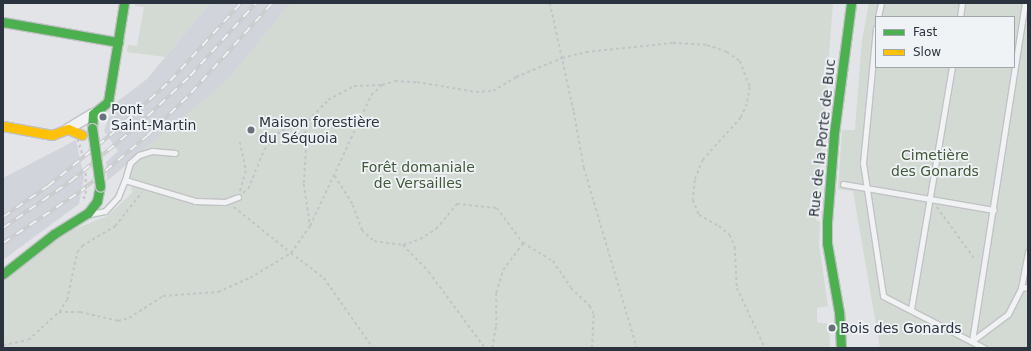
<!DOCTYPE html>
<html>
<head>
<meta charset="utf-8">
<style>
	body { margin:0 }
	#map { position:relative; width:1031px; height:351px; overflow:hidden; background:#e2e4e7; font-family:"DejaVu Sans",sans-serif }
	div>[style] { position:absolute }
	.built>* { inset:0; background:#d1d4da }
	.green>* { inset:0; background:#d3dad3 }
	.path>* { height:1.5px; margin-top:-0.75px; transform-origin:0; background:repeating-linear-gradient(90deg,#c2c5c7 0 3px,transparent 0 6px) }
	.roads { filter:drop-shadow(1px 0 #c1c2c5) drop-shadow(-1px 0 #c1c2c5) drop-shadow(0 1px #c1c2c5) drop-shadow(0 -1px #c1c2c5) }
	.lane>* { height:5px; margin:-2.5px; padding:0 2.5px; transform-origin:2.5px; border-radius:2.5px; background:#f1f2f4 }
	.street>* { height:10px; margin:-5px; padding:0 5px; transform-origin:5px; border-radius:5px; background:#f1f2f4 }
	.fast>* { height:9px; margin:-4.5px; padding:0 4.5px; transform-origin:4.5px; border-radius:4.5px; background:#4caf50 }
	.slow>* { height:9px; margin:-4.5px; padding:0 4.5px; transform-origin:4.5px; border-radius:4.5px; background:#ffc107 }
	.rail>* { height:4px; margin-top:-2px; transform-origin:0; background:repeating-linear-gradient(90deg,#f0f3f6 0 8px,#cbccce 0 16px); box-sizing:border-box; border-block:1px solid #cbccce }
	.path-bridge>* { height:1.5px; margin-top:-0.75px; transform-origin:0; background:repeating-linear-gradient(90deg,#c2c5c7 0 3px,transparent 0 6px) }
	.bridges { filter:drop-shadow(1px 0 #c1c2c5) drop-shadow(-1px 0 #c1c2c5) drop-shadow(0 1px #c1c2c5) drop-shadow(0 -1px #c1c2c5) }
	.fast-bridge>* { height:9px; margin:-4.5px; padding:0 4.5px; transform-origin:4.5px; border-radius:4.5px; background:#4caf50 }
	.dots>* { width:11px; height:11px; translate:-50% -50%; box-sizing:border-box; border:2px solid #f0f3f6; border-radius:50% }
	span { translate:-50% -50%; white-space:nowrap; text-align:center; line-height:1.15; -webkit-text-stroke:3.5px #f0f3f6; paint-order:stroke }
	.poi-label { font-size:14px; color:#2b333e }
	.left { translate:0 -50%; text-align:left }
	.street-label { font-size:14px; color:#2b333e }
	.park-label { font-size:14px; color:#425839 }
	.frame { position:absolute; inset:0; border:4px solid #2b333e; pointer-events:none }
	.legend { position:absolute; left:875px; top:16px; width:140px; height:52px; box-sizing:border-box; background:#f0f3f6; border:1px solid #a1a6ac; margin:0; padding:5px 7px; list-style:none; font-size:12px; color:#2b333e }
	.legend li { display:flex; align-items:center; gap:8px; height:20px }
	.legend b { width:20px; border:1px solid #a1a6ac }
</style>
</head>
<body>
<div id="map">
	<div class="built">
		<i style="clip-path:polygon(210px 3px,291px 3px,226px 82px,107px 181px,106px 162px,118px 151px,104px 131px,113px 105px,147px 79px)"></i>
		<i style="clip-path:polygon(76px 140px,84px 178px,79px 204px,3px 260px,3px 178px)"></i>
	</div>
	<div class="green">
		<i style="clip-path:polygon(135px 3px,210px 3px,165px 57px,127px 52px,128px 45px,137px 46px,144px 7px,135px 6px)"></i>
		<i style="clip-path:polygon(291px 3px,833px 3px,816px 220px,820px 222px,819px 244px,828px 306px,817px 308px,817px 322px,829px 324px,830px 348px,3px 348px,3px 279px,63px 234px,107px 216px,132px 193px,129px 161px,226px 82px)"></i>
		<i style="clip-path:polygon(evenodd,869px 3px,1028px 3px,1028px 348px,880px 348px,853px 191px,838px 189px,842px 130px,855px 130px,862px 40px,869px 3px,876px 17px,1014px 17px,1014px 67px,876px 67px,876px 17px)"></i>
	</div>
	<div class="path">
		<i style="left:550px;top:3px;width:112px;rotate:77.6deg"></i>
		<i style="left:574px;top:112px;width:57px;rotate:79.9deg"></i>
		<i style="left:584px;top:168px;width:188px;rotate:73.6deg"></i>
		<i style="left:304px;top:125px;width:35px;rotate:-46deg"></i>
		<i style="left:328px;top:100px;width:30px;rotate:-28deg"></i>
		<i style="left:354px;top:86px;width:28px;rotate:-2deg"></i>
		<i style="left:240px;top:142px;width:30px;rotate:78deg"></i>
		<i style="left:246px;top:171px;width:22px;rotate:106deg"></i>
		<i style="left:335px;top:176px;width:34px;rotate:58deg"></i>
		<i style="left:353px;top:205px;width:27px;rotate:70deg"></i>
		<i style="left:362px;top:230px;width:16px;rotate:43deg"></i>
		<i style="left:374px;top:241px;width:29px;rotate:8deg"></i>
		<i style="left:403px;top:245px;width:18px;rotate:-19deg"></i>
		<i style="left:420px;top:239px;width:19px;rotate:-32deg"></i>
		<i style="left:436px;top:229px;width:33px;rotate:-50deg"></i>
		<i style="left:457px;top:204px;width:40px;rotate:5.7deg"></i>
		<i style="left:497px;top:208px;width:44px;rotate:53.4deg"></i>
		<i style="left:523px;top:243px;width:35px;rotate:31deg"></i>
		<i style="left:553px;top:261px;width:32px;rotate:56deg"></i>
		<i style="left:571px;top:288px;width:26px;rotate:43deg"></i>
		<i style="left:590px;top:306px;width:10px;rotate:66deg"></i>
		<i style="left:594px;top:315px;width:33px;rotate:93deg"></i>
		<i style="left:243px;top:193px;width:6px;rotate:-39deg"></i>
		<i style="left:248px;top:189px;width:42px;rotate:-67.7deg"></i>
		<i style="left:264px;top:150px;width:21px;rotate:-51deg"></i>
		<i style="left:277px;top:134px;width:19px;rotate:-32deg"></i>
		<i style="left:293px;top:124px;width:11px;rotate:5deg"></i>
		<i style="left:304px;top:125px;width:13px;rotate:77deg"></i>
		<i style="left:307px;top:138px;width:46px;rotate:93.7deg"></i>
		<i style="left:304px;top:184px;width:41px;rotate:81.7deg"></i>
		<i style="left:83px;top:199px;width:6px;rotate:-59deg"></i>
		<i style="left:234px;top:207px;width:73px;rotate:38.9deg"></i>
		<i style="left:291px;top:253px;width:33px;rotate:-55deg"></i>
		<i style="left:310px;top:226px;width:145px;rotate:-65deg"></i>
		<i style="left:371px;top:95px;width:15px;rotate:-42deg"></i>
		<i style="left:382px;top:85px;width:14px;rotate:-17deg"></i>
		<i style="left:395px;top:81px;width:22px;rotate:3deg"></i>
		<i style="left:417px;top:82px;width:60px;rotate:9.6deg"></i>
		<i style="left:476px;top:92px;width:17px;rotate:-3deg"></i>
		<i style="left:493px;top:91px;width:27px;rotate:-31deg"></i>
		<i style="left:516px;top:77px;width:50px;rotate:-22.4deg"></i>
		<i style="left:562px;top:58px;width:25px;rotate:-14deg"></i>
		<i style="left:586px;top:52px;width:87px;rotate:-5.9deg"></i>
		<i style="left:673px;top:43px;width:34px;rotate:3deg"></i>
		<i style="left:707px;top:45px;width:21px;rotate:19deg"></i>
		<i style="left:727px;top:52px;width:16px;rotate:35deg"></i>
		<i style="left:740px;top:61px;width:28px;rotate:69deg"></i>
		<i style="left:750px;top:87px;width:17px;rotate:100deg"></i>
		<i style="left:747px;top:104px;width:15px;rotate:113deg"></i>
		<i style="left:741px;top:118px;width:57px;rotate:132.1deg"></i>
		<i style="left:703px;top:160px;width:22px;rotate:112deg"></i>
		<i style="left:695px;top:180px;width:20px;rotate:96deg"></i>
		<i style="left:693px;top:200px;width:16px;rotate:68deg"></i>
		<i style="left:699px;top:215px;width:23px;rotate:29deg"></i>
		<i style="left:719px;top:226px;width:14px;rotate:39deg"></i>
		<i style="left:730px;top:235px;width:13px;rotate:67deg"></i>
		<i style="left:735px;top:247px;width:41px;rotate:87.2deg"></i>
		<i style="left:737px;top:288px;width:66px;rotate:65deg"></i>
		<i style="left:937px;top:207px;width:63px;rotate:54deg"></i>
		<i style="left:403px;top:245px;width:37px;rotate:46deg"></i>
		<i style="left:429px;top:272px;width:94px;rotate:53.6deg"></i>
		<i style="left:59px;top:312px;width:14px;rotate:-56deg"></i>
		<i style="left:67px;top:300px;width:49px;rotate:-78.2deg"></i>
		<i style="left:77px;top:252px;width:8px;rotate:-50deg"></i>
		<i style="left:82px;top:246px;width:39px;rotate:-31deg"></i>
		<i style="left:115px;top:226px;width:43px;rotate:-51.5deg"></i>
		<i style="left:3px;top:345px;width:25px;rotate:-11deg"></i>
		<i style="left:28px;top:340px;width:42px;rotate:-42.1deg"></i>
		<i style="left:59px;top:312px;width:21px"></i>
		<i style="left:80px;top:312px;width:39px;rotate:13deg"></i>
		<i style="left:118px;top:321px;width:11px;rotate:-15deg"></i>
		<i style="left:129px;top:318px;width:40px;rotate:-32.9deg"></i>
		<i style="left:163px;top:296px;width:55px;rotate:-4.2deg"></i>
		<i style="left:218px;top:292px;width:35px;rotate:-24deg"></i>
		<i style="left:250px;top:278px;width:48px;rotate:-31.4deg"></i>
		<i style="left:291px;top:253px;width:41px;rotate:37.1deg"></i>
		<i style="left:324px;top:278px;width:85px;rotate:55deg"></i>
		<i style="left:492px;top:348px;width:22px;rotate:-80deg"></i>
		<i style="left:496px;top:326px;width:33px;rotate:-90deg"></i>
		<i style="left:496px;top:293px;width:24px;rotate:-73deg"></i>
		<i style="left:503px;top:270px;width:34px;rotate:-53deg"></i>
	</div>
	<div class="roads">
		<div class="lane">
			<i style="left:878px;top:17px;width:14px;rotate:-78deg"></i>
			<i style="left:960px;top:17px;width:14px;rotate:-82deg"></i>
			<i style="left:876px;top:28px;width:136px;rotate:95.5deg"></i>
			<i style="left:863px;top:163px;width:134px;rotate:81.4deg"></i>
			<i style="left:883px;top:296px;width:114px;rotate:27.2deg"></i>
			<i style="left:125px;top:180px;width:18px;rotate:-74deg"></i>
			<i style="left:130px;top:163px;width:12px;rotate:-42deg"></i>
			<i style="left:139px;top:155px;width:14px;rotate:-17deg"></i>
			<i style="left:152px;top:151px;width:23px;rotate:5deg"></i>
			<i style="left:843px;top:184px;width:153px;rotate:9.8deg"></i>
			<i style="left:90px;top:214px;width:15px;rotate:-11deg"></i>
			<i style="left:105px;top:211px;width:19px;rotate:-47deg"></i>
			<i style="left:118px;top:197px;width:18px;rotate:-68deg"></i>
			<i style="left:125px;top:180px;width:73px;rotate:16.7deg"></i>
			<i style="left:195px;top:201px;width:30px;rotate:2deg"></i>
			<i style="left:225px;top:202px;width:14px;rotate:-21deg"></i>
			<i style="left:1021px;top:288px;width:7px;rotate:-8deg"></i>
			<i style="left:911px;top:309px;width:245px;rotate:-80.4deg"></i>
			<i style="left:972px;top:341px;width:342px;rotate:-81.1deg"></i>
			<i style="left:972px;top:341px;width:45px;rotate:-36.9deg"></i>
			<i style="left:1008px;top:314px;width:29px;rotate:-63deg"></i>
			<i style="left:1021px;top:288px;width:37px;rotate:-79deg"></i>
		</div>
		<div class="street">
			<i style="left:68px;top:129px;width:29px;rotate:-31deg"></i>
		</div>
		<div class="fast">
			<i style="left:3px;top:22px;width:117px;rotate:9.9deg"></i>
			<i style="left:92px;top:128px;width:14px;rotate:-86deg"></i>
			<i style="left:93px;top:114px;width:19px;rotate:-39deg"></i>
			<i style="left:108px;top:102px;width:100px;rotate:-80.8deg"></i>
			<i style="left:3px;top:274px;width:65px;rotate:-38.1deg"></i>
			<i style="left:54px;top:234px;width:40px;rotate:-32deg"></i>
			<i style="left:88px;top:213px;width:15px;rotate:-53deg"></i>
			<i style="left:97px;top:201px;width:15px;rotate:-79deg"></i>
			<i style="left:841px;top:348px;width:36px;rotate:-93deg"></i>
			<i style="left:839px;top:312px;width:70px;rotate:-99.9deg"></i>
			<i style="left:827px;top:243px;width:21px;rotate:-90deg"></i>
			<i style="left:827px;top:222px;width:89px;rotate:-85.5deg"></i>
			<i style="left:834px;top:133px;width:131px;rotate:-82.5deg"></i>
		</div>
		<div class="slow">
			<i style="left:3px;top:126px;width:50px;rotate:10.4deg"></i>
			<i style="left:52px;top:135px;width:17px;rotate:-21deg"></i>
			<i style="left:68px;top:129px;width:15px;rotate:23deg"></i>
		</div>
	</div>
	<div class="rail">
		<i style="left:3px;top:217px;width:55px;rotate:-34.6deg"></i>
		<i style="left:48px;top:186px;width:85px;rotate:-39.3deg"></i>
		<i style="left:114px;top:132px;width:76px;rotate:-42.3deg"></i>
		<i style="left:170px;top:81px;width:105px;rotate:-47.7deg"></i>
		<i style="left:3px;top:228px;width:83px;rotate:-34.7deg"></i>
		<i style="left:71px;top:181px;width:85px;rotate:-39.7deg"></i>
		<i style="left:136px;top:127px;width:74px;rotate:-43.4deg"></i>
		<i style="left:190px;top:76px;width:98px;rotate:-47.9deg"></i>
		<i style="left:3px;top:243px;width:94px;rotate:-33.7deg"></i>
		<i style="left:81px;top:191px;width:86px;rotate:-39.8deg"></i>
		<i style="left:147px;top:136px;width:62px;rotate:-44.3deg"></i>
		<i style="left:191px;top:93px;width:121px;rotate:-48deg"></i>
	</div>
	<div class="path-bridge">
		<i style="left:78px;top:139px;width:18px;rotate:74deg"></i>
		<i style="left:86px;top:173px;width:21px;rotate:90deg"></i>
	</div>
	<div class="bridges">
		<div class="fast-bridge">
			<i style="left:92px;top:128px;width:59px;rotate:82.1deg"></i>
		</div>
	</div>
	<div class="dots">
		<i style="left:103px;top:117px;background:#6b7179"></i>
		<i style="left:251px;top:130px;background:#6b7179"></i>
		<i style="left:832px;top:328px;background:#6b7179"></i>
	</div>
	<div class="poi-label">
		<span class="left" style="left:111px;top:117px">Pont<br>Saint-Martin</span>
		<span class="left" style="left:259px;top:130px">Maison forestière<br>du Séquoia</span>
		<span class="left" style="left:840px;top:328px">Bois des Gonards</span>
	</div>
	<div class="street-label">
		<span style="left:822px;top:138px;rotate:-84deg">Rue de la Porte de Buc</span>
	</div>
	<div class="park-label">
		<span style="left:935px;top:163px">Cimetière<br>des Gonards</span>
		<span style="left:418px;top:175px">Forêt domaniale<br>de Versailles</span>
	</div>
	<div class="frame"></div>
	<ul class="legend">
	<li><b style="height:5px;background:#4caf50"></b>Fast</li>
	<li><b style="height:5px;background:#ffc107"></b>Slow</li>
	</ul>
</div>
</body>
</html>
